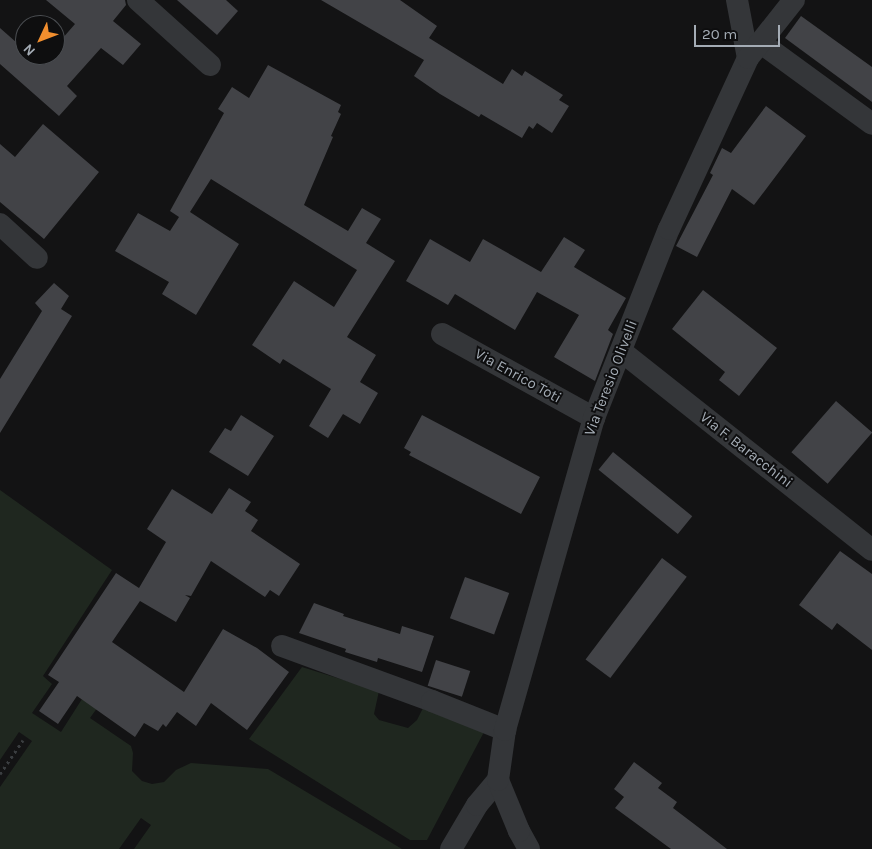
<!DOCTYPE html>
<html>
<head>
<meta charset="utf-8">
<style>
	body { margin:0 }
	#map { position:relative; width:872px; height:849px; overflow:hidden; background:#131314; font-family:Karla,sans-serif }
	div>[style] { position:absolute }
	.green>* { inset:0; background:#1f271f }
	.building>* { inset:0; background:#424347; transform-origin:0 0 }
	.path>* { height:3px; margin-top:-1.5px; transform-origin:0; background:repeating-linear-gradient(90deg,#3a3d40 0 2.5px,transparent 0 6.5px) }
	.minor>* { height:22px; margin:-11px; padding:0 11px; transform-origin:11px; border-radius:11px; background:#343639 }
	span { translate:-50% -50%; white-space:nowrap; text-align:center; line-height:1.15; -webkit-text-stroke:4px #0e0e0f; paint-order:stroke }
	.street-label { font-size:15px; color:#a4acb5 }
	.north { position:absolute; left:15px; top:15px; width:50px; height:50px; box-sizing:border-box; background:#0e0e0f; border:1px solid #4a4d51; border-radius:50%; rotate:227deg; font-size:14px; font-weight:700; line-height:20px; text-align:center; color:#a4acb5 }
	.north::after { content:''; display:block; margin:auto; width:18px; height:22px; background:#f18e2e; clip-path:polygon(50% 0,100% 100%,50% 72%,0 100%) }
	.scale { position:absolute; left:694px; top:25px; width:86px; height:22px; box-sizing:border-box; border:2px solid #a4acb5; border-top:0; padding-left:6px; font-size:15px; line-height:18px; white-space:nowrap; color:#a4acb5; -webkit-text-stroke:4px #0e0e0f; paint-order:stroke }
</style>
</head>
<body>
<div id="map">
	<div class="green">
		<i style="clip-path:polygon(0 490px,112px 570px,43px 676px,52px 684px,32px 713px,61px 732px,89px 688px,105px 697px,90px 718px,131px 746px,133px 753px,132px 771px,142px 781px,152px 784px,164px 782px,176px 770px,191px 763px,268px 769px,402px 849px,134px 849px,151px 825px,141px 818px,119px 849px,0 849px,0 787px,32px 741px,19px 732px,0 760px)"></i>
		<i style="clip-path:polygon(302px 667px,379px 691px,374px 714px,379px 720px,408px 728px,417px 720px,425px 704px,484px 732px,427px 840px,410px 840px,249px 739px)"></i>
	</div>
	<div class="building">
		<i style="clip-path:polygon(46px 0,125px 0,126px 5px,113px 21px,141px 44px,123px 65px,101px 48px,67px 86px,77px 96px,59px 116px,0 64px,0 28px,25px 50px,25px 55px,31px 55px,41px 64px,48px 55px,55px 55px,55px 47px,75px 24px)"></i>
		<i style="clip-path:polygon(177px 0,226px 0,238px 11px,217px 35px)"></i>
		<i style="clip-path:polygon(321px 0,400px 0,437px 26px,429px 38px,503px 84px,512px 69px,522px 76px,525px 71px,563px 95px,559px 100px,569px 106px,552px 133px,537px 123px,533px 129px,529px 126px,522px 138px,481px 114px,479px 117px,440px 94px,414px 76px,424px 60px)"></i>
		<i style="clip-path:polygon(801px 16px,872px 67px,872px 102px,785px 38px)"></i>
		<i style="clip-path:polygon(268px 65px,341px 105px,338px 112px,341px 114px,331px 136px,333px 137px,304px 205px,348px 231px,362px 208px,381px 219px,366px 243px,395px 261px,347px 337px,376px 355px,360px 382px,378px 393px,360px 424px,343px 414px,328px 438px,309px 426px,331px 389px,283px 359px,280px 364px,252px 345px,294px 281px,334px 307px,357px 270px,211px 179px,190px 212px,239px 244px,196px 315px,162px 294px,169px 282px,115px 251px,138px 213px,170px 231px,179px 217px,170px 211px,224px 113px,218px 109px,232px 87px,249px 98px)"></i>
		<i style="clip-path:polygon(766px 106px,806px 136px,754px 205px,732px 189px,697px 257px,676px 246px,713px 175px,710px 173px,722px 148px,731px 153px)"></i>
		<i style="clip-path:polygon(43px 124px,99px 172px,44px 239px,0 202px,0 144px,15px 157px)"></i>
		<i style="clip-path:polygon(564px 237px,585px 250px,574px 267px,626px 298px,608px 330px,613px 334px,595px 381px,554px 357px,579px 315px,537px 292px,515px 330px,455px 294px,448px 305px,406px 281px,430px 239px,470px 262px,483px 239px,541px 272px)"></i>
		<i style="clip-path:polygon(54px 283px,69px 296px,61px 309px,72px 316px,0 433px,0 379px,42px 311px,35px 303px)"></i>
		<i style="clip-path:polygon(703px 290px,777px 348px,739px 396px,719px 380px,725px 372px,672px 329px)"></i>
		<i style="left:836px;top:401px;width:48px;height:68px;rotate:41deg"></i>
		<i style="clip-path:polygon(241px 415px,274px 436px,248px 476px,209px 452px,225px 428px,231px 431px)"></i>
		<i style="clip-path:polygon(422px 415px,540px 477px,521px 514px,409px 455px,411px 452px,404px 448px)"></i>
		<i style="left:613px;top:452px;width:102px;height:23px;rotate:39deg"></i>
		<i style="clip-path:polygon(229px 488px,251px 502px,245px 511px,258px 520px,251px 531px,300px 564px,279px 596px,270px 590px,265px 597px,211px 561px,191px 596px,185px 595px,190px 598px,176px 622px,140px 601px,112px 642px,184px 692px,223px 629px,257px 648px,289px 672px,247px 730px,211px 703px,196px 726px,177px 712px,166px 727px,163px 724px,158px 731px,144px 723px,135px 737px,77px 696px,58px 724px,39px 711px,59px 682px,48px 675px,116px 573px,139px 588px,166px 542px,147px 529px,172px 489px,212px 514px)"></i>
		<i style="clip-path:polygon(840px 551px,872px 574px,872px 650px,837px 623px,832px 630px,799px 605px)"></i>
		<i style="left:662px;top:558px;width:31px;height:127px;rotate:37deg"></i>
		<i style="left:465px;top:577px;width:47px;height:44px;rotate:20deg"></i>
		<i style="clip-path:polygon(314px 603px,344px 614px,343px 616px,400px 634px,402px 626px,434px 636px,422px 672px,378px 658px,377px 662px,345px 652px,346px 649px,299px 633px)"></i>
		<i style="left:436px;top:660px;width:36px;height:27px;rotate:18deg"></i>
		<i style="clip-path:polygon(634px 762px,662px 783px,658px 788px,677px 802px,673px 808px,727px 849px,671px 849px,615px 808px,624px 797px,614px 789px)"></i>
	</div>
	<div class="path">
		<i style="left:0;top:774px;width:41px;rotate:-55.9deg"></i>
	</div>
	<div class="minor">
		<i style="left:138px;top:0;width:97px;rotate:42.1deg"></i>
		<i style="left:737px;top:0;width:59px;rotate:79.3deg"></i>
		<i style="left:761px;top:43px;width:137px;rotate:36.1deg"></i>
		<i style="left:0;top:224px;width:50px;rotate:42.6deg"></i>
		<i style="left:442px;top:334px;width:174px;rotate:28.9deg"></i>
		<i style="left:621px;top:351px;width:320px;rotate:38.4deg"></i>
		<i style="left:282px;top:646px;width:160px;rotate:20.1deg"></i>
		<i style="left:432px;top:701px;width:79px;rotate:21.7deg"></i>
		<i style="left:451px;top:849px;width:51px;rotate:-59.4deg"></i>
		<i style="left:477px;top:805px;width:33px;rotate:-50deg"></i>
		<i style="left:529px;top:849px;width:21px;rotate:-119deg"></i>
		<i style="left:519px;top:831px;width:55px;rotate:-112.4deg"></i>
		<i style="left:498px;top:780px;width:50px;rotate:-82deg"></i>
		<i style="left:505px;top:730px;width:324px;rotate:-74.1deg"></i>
		<i style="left:594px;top:418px;width:203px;rotate:-68.4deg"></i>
		<i style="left:669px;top:229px;width:188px;rotate:-65.2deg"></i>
		<i style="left:748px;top:58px;width:74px;rotate:-51.6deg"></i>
	</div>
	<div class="street-label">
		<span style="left:518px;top:376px;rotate:29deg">Via Enrico Toti</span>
		<span style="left:611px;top:378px;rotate:-69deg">Via Teresio Olivelli</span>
		<span style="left:746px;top:450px;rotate:38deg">Via F. Baracchini</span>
	</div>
	<div class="north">N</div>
	<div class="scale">20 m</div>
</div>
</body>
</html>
